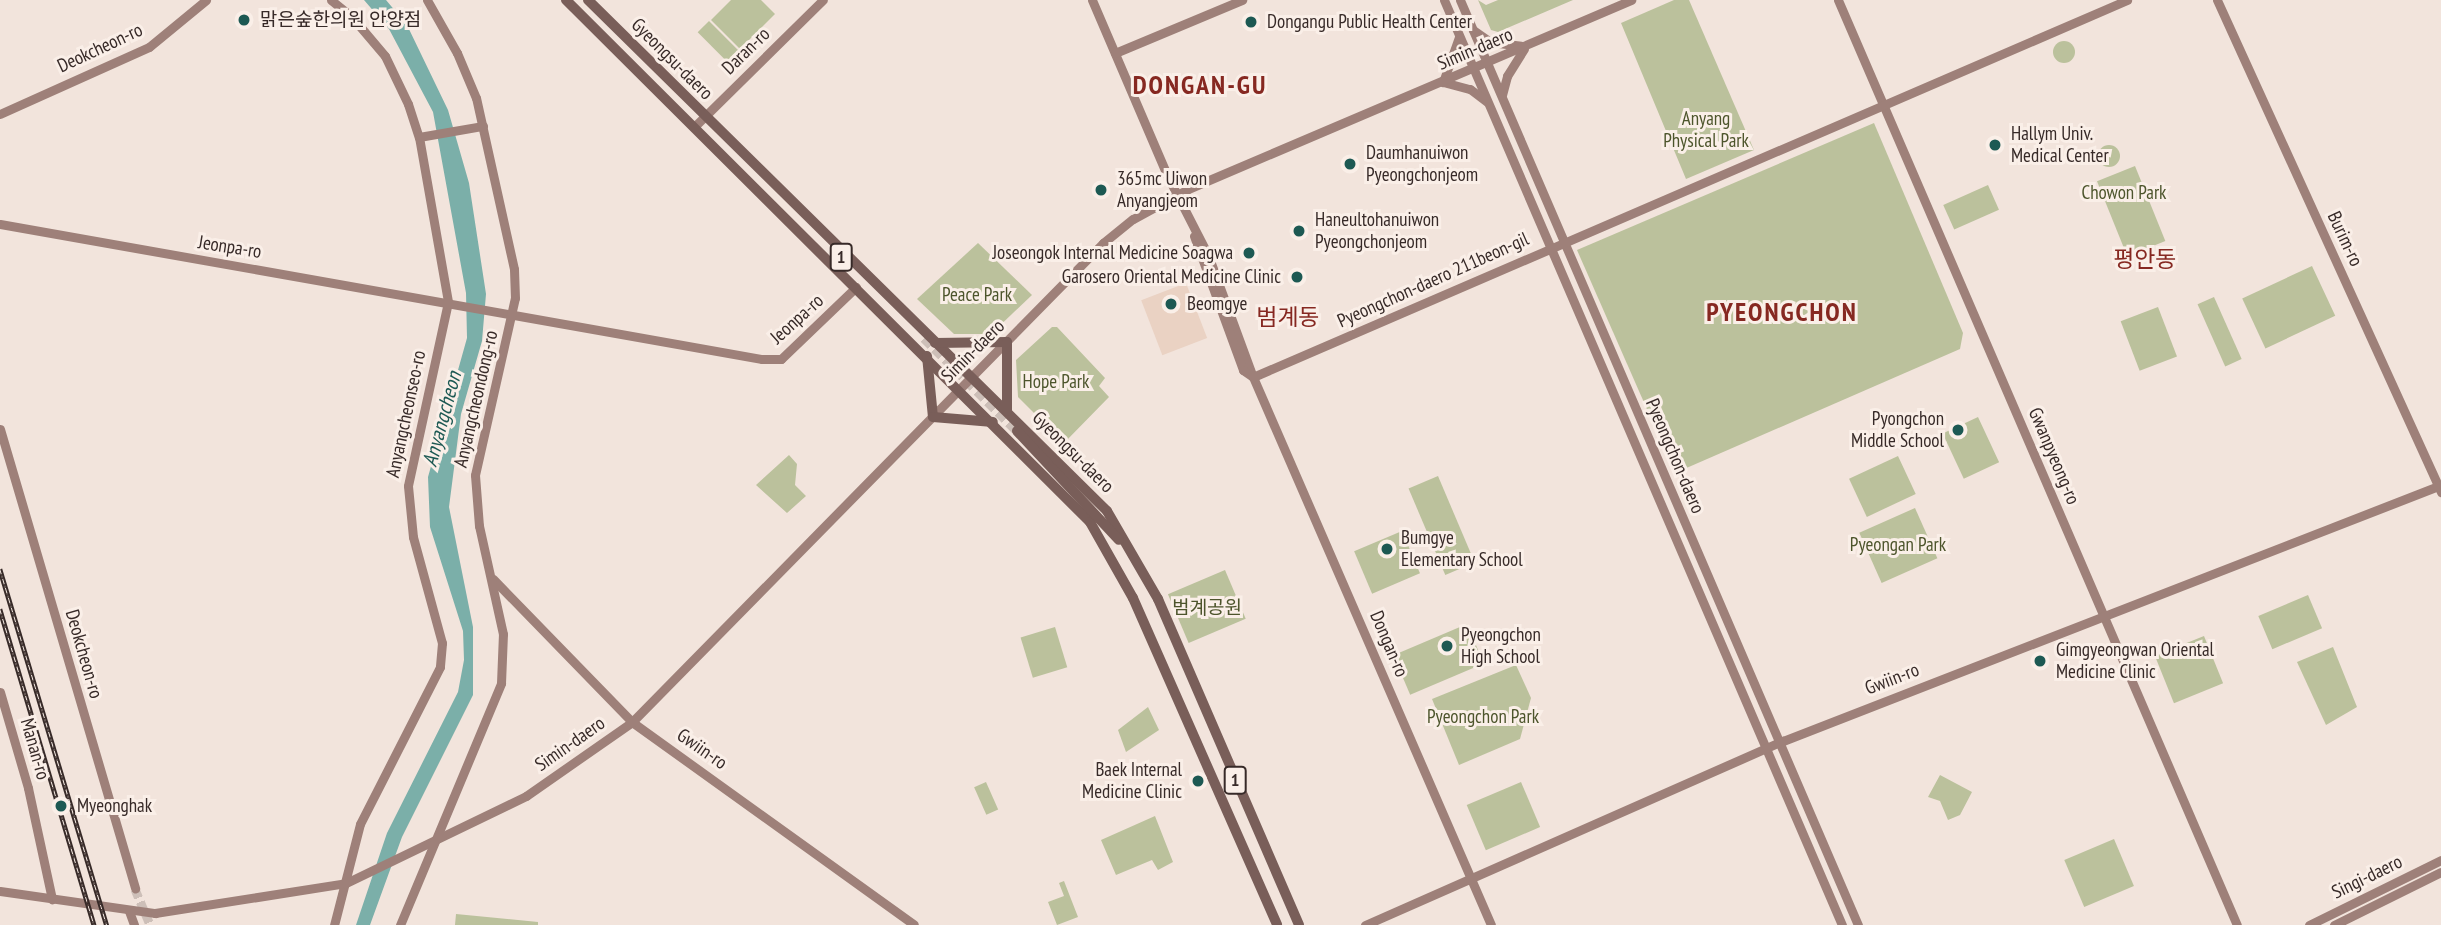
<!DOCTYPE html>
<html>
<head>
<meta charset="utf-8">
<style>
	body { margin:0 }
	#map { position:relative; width:2441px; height:925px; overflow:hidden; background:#f2e4dc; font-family:"PT Sans Narrow","Noto Sans KR",sans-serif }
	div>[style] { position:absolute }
	.green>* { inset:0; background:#bbc19c; transform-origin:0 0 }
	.round { border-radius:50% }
	.plaza>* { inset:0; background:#ead2c3; transform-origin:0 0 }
	.water>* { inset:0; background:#7bafa9 }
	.secondary-tunnel>* { height:9px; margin-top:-4.5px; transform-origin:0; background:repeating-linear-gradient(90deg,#cdbfb8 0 9px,transparent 0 13.5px) }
	.primary-tunnel>* { height:10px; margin-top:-5px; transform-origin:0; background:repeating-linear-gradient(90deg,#cdbfb8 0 10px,transparent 0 15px) }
	.secondary>* { height:9px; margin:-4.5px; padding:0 4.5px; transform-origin:4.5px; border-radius:4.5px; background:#9e8079 }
	.primary>* { height:10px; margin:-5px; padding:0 5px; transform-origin:5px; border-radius:5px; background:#795e59 }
	.rail>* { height:4.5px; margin-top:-2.25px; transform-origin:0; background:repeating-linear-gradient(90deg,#faefe8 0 5px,#372a28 0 10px); box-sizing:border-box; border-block:2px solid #372a28 }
	.dots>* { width:19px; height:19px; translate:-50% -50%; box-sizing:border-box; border:4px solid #faefe8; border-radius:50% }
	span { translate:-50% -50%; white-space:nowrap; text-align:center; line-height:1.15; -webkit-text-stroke:6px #faefe8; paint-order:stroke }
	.shield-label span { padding:2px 5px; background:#faefe8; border:2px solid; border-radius:5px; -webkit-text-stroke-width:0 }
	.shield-label { font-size:18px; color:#372a28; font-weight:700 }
	.poi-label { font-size:19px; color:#372a28 }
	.left { translate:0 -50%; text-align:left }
	.right { translate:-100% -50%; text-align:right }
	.street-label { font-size:19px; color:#372a28 }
	.park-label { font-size:19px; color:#4d552c }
	.water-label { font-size:21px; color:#1d5953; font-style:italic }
	.quarter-label { font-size:23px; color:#862821 }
	.district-label { font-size:26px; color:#862821; font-weight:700; letter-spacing:2px }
</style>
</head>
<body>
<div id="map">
	<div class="green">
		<i style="clip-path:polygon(731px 0,761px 0,775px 14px,740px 49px,711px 20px)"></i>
		<i style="clip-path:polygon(1478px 0,1486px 5px,1498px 0,1573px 0,1498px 32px,1491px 30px)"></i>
		<i style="clip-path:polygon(1674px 0,1689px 0,1754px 150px,1686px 179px,1621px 23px)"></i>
		<i style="left:709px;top:21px;width:42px;height:16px;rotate:45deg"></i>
		<i class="round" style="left:2053px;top:41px;width:22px;height:22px"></i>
		<i style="clip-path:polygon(1874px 123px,1963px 333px,1960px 349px,1675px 473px,1577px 250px)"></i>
		<i class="round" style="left:2098px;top:145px;width:22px;height:22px"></i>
		<i style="left:2135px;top:166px;width:81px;height:41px;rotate:68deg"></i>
		<i style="left:1988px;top:185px;width:27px;height:49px;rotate:66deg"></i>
		<i style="clip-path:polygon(978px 243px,1032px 295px,991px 334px,954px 334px,917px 299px)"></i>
		<i style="left:2312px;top:266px;width:55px;height:77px;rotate:65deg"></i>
		<i style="left:2214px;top:297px;width:68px;height:18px;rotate:66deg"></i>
		<i style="left:2158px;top:307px;width:53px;height:40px;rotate:69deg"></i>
		<i style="clip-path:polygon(1052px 327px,1057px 327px,1105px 378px,1099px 386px,1109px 397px,1064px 443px,1018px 397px,1016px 360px)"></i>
		<i style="left:1978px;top:417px;width:50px;height:39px;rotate:65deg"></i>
		<i style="clip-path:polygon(789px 455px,797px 464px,795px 485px,806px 496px,787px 513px,756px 485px)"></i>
		<i style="left:1898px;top:456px;width:42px;height:54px;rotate:65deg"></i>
		<i style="left:1438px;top:476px;width:94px;height:32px;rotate:67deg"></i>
		<i style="left:1915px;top:508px;width:55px;height:61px;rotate:66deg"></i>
		<i style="left:1402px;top:531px;width:46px;height:52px;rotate:67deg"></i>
		<i style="left:1225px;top:570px;width:53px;height:62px;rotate:67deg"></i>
		<i style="left:2308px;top:595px;width:36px;height:54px;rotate:67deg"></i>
		<i style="left:1467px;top:624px;width:43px;height:80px;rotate:67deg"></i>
		<i style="left:1055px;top:627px;width:42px;height:36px;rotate:73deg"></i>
		<i style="left:2204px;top:636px;width:51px;height:53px;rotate:68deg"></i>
		<i style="clip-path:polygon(2333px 647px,2357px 707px,2326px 725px,2297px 662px)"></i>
		<i style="clip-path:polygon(1516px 665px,1531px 698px,1520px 739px,1459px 765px,1432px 699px)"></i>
		<i style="clip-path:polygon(1148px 707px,1159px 730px,1126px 752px,1118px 730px)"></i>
		<i style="clip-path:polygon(1940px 775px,1972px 792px,1960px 815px,1948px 820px,1940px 801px,1928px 797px)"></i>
		<i style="left:986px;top:782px;width:30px;height:13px;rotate:66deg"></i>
		<i style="left:1521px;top:782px;width:49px;height:59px;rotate:67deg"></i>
		<i style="clip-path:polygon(1155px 816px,1173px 862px,1158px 870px,1152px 860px,1116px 875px,1101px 840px)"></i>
		<i style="left:2114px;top:839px;width:51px;height:54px;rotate:67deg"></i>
		<i style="clip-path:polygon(1064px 881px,1078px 917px,1057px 925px,1048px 902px,1064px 896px,1059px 883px)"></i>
		<i style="clip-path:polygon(456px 914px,538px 922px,538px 925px,455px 925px)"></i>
	</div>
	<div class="plaza">
		<i style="left:1186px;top:283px;width:59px;height:48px;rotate:69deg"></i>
	</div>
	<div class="water">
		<i style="clip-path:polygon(364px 0,386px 0,407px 25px,448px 110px,469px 183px,486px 294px,482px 341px,461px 414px,449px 507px,473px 627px,473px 695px,402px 837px,370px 925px,356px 925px,387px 833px,458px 692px,464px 660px,463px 631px,430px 527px,428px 477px,467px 338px,466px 293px,433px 112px,389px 29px)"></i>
	</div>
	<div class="secondary-tunnel">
		<i style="left:135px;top:889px;width:39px;rotate:67deg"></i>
	</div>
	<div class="primary-tunnel">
		<i style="left:924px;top:338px;width:132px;rotate:45deg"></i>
	</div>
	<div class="secondary">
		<i style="left:331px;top:0;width:27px;rotate:39deg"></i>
		<i style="left:352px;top:17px;width:51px;rotate:49.8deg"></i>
		<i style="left:385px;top:56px;width:53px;rotate:64.4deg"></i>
		<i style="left:408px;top:104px;width:35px;rotate:72deg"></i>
		<i style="left:419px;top:137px;width:168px;rotate:80deg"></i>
		<i style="left:448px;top:302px;width:188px;rotate:102.3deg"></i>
		<i style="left:408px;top:486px;width:51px;rotate:84.4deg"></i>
		<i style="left:413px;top:537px;width:110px;rotate:74.7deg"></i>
		<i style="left:442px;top:643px;width:24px;rotate:95deg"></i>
		<i style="left:440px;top:667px;width:176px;rotate:117deg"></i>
		<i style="left:360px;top:824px;width:104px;rotate:104.4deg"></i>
		<i style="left:1092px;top:0;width:190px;rotate:66.8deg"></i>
		<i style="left:1167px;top:175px;width:90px;rotate:62.9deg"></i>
		<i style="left:1208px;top:255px;width:130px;rotate:69.8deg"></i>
		<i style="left:1253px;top:377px;width:597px;rotate:66.52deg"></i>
		<i style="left:1444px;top:0;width:1007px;rotate:66.72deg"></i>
		<i style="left:1460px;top:0;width:1007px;rotate:66.72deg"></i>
		<i style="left:1838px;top:0;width:1007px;rotate:66.67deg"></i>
		<i style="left:2217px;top:0;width:541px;rotate:65.52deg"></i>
		<i style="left:1473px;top:30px;width:21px;rotate:35deg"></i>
		<i style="left:1490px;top:42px;width:31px;rotate:7deg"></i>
		<i style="left:1459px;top:37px;width:48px;rotate:109.6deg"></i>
		<i style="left:1443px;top:82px;width:28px;rotate:15deg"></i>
		<i style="left:1470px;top:89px;width:21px;rotate:37deg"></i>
		<i style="left:1115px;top:53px;width:138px;rotate:-22.7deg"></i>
		<i style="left:1502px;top:95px;width:20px;rotate:-75deg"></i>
		<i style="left:1507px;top:76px;width:32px;rotate:-58deg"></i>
		<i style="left:0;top:114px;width:163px;rotate:-24.2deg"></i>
		<i style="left:149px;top:47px;width:74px;rotate:-39.5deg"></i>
		<i style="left:694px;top:127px;width:181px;rotate:-44.6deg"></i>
		<i style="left:419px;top:137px;width:65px;rotate:-9.8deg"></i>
		<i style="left:0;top:224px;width:774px;rotate:10.05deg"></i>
		<i style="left:762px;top:359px;width:19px"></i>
		<i style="left:781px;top:359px;width:104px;rotate:-43.8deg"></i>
		<i style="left:1194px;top:236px;width:143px;rotate:69.9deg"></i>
		<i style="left:1243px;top:370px;width:12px;rotate:35deg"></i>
		<i style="left:1253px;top:377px;width:952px;rotate:-23.33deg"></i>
		<i style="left:0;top:429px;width:479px;rotate:73.6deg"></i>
		<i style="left:493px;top:579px;width:199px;rotate:45.8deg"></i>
		<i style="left:632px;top:722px;width:347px;rotate:35.7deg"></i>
		<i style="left:0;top:692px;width:100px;rotate:73.7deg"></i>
		<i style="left:28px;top:788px;width:114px;rotate:77.8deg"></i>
		<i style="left:0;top:891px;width:157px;rotate:8.1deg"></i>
		<i style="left:155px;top:913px;width:193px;rotate:-8.9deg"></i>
		<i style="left:346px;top:883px;width:200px;rotate:-25.8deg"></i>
		<i style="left:526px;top:796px;width:129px;rotate:-34.9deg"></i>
		<i style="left:632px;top:722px;width:672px;rotate:-45.48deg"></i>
		<i style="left:1103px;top:243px;width:38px;rotate:-39deg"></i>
		<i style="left:1133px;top:219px;width:63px;rotate:-28.6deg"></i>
		<i style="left:1188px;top:189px;width:482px;rotate:-23.1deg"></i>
		<i style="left:129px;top:911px;width:15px;rotate:70deg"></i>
		<i style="left:400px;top:925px;width:262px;rotate:-67.3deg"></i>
		<i style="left:501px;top:683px;width:49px;rotate:-87.7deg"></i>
		<i style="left:503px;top:634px;width:111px;rotate:-102.5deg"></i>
		<i style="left:479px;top:526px;width:51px;rotate:-94.5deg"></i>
		<i style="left:475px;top:475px;width:181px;rotate:-77.3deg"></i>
		<i style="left:515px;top:298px;width:29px;rotate:-92deg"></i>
		<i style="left:514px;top:269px;width:175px;rotate:-102.5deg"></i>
		<i style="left:476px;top:98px;width:49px;rotate:-112.9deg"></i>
		<i style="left:457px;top:53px;width:61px;rotate:-119.5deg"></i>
		<i style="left:1365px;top:925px;width:457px;rotate:-23.8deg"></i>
		<i style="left:1783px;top:741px;width:706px;rotate:-21.26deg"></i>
		<i style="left:2309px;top:925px;width:147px;rotate:-26.2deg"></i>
		<i style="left:2334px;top:925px;width:119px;rotate:-26.4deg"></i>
	</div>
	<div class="primary">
		<i style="left:566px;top:0;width:740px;rotate:44.89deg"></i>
		<i style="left:1090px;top:522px;width:87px;rotate:60.5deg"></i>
		<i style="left:1133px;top:598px;width:357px;rotate:66.2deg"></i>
		<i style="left:588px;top:0;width:728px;rotate:44.55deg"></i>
		<i style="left:1107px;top:511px;width:102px;rotate:59.9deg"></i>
		<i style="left:1158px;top:599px;width:355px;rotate:66.6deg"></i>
		<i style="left:935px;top:343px;width:72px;rotate:-0.8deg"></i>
		<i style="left:1007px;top:342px;width:69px;rotate:90deg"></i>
		<i style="left:927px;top:356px;width:61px;rotate:84.4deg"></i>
		<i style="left:933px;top:417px;width:60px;rotate:4.8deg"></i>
		<i style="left:1017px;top:431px;width:149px;rotate:46.9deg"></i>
	</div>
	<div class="rail">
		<i style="left:0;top:569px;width:372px;rotate:73.3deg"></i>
		<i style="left:0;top:609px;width:330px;rotate:73.4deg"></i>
	</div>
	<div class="dots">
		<i style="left:244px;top:20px;background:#1d5953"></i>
		<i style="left:1251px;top:22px;background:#1d5953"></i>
		<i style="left:1995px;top:145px;background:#1d5953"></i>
		<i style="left:1350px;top:164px;background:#1d5953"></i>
		<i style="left:1101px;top:190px;background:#1d5953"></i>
		<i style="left:1299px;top:231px;background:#1d5953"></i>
		<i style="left:1249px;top:253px;background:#1d5953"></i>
		<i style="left:1297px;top:277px;background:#1d5953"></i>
		<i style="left:1171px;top:304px;background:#1d5953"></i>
		<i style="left:1958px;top:430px;background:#1d5953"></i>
		<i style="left:1387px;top:549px;background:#1d5953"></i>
		<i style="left:1447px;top:646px;background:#1d5953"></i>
		<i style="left:2040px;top:661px;background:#1d5953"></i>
		<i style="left:1198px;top:781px;background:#1d5953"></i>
		<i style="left:61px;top:806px;background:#1d5953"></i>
	</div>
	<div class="shield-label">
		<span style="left:841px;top:257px">1</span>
		<span style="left:1235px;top:780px">1</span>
	</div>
	<div class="poi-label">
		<span class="left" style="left:260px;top:20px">맑은숲한의원 안양점</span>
		<span class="left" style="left:1267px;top:22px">Dongangu Public Health Center</span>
		<span class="left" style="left:2011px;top:145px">Hallym Univ.<br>Medical Center</span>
		<span class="left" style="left:1366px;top:164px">Daumhanuiwon<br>Pyeongchonjeom</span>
		<span class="left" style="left:1117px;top:190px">365mc Uiwon<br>Anyangjeom</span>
		<span class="left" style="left:1315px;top:231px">Haneultohanuiwon<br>Pyeongchonjeom</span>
		<span class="right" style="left:1233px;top:253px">Joseongok Internal Medicine Soagwa</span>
		<span class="right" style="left:1281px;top:277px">Garosero Oriental Medicine Clinic</span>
		<span class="left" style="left:1187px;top:304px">Beomgye</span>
		<span class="right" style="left:1944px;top:430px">Pyongchon<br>Middle School</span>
		<span class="left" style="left:1401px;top:549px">Bumgye<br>Elementary School</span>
		<span class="left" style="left:1461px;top:646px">Pyeongchon<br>High School</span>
		<span class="left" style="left:2056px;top:661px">Gimgyeongwan Oriental<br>Medicine Clinic</span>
		<span class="right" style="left:1182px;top:781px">Baek Internal<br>Medicine Clinic</span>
		<span class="left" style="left:77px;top:806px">Myeonghak</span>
	</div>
	<div class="street-label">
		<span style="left:100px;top:48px;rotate:-25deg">Deokcheon-ro</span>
		<span style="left:1475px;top:49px;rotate:-23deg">Simin-daero</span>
		<span style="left:746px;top:51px;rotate:-44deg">Daran-ro</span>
		<span style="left:672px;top:59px;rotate:45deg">Gyeongsu-daero</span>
		<span style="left:2345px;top:239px;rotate:65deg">Burim-ro</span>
		<span style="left:230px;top:247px;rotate:9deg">Jeonpa-ro</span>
		<span style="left:1433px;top:280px;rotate:-24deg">Pyeongchon-daero 211beon-gil</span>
		<span style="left:797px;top:319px;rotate:-42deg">Jeonpa-ro</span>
		<span style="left:973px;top:351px;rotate:-45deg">Simin-daero</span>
		<span style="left:476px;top:399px;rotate:-77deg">Anyangcheondong-ro</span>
		<span style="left:406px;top:414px;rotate:-78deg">Anyangcheonseo-ro</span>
		<span style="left:1073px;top:452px;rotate:45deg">Gyeongsu-daero</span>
		<span style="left:1675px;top:456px;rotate:67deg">Pyeongchon-daero</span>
		<span style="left:2054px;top:456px;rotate:67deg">Gwanpyeong-ro</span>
		<span style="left:1389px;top:644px;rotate:67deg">Dongan-ro</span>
		<span style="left:84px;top:654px;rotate:74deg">Deokcheon-ro</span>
		<span style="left:1892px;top:679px;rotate:-21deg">Gwiin-ro</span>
		<span style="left:570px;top:744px;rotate:-35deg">Simin-daero</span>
		<span style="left:35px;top:749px;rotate:74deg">Manan-ro</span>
		<span style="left:702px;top:749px;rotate:35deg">Gwiin-ro</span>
		<span style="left:2367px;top:877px;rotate:-26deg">Singi-daero</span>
	</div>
	<div class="park-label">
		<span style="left:1706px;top:130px">Anyang<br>Physical Park</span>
		<span style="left:2124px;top:193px">Chowon Park</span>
		<span style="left:977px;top:295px">Peace Park</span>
		<span style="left:1056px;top:382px">Hope Park</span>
		<span style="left:1898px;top:545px">Pyeongan Park</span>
		<span style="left:1207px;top:608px">범계공원</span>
		<span style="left:1483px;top:717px">Pyeongchon Park</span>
	</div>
	<div class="water-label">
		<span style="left:442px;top:419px;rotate:-75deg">Anyangcheon</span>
	</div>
	<div class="quarter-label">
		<span style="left:2145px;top:259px">평안동</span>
		<span style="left:1288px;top:317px">범계동</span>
	</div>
	<div class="district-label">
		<span style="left:1200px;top:85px">DONGAN-GU</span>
		<span style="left:1782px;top:312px">PYEONGCHON</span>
	</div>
</div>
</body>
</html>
